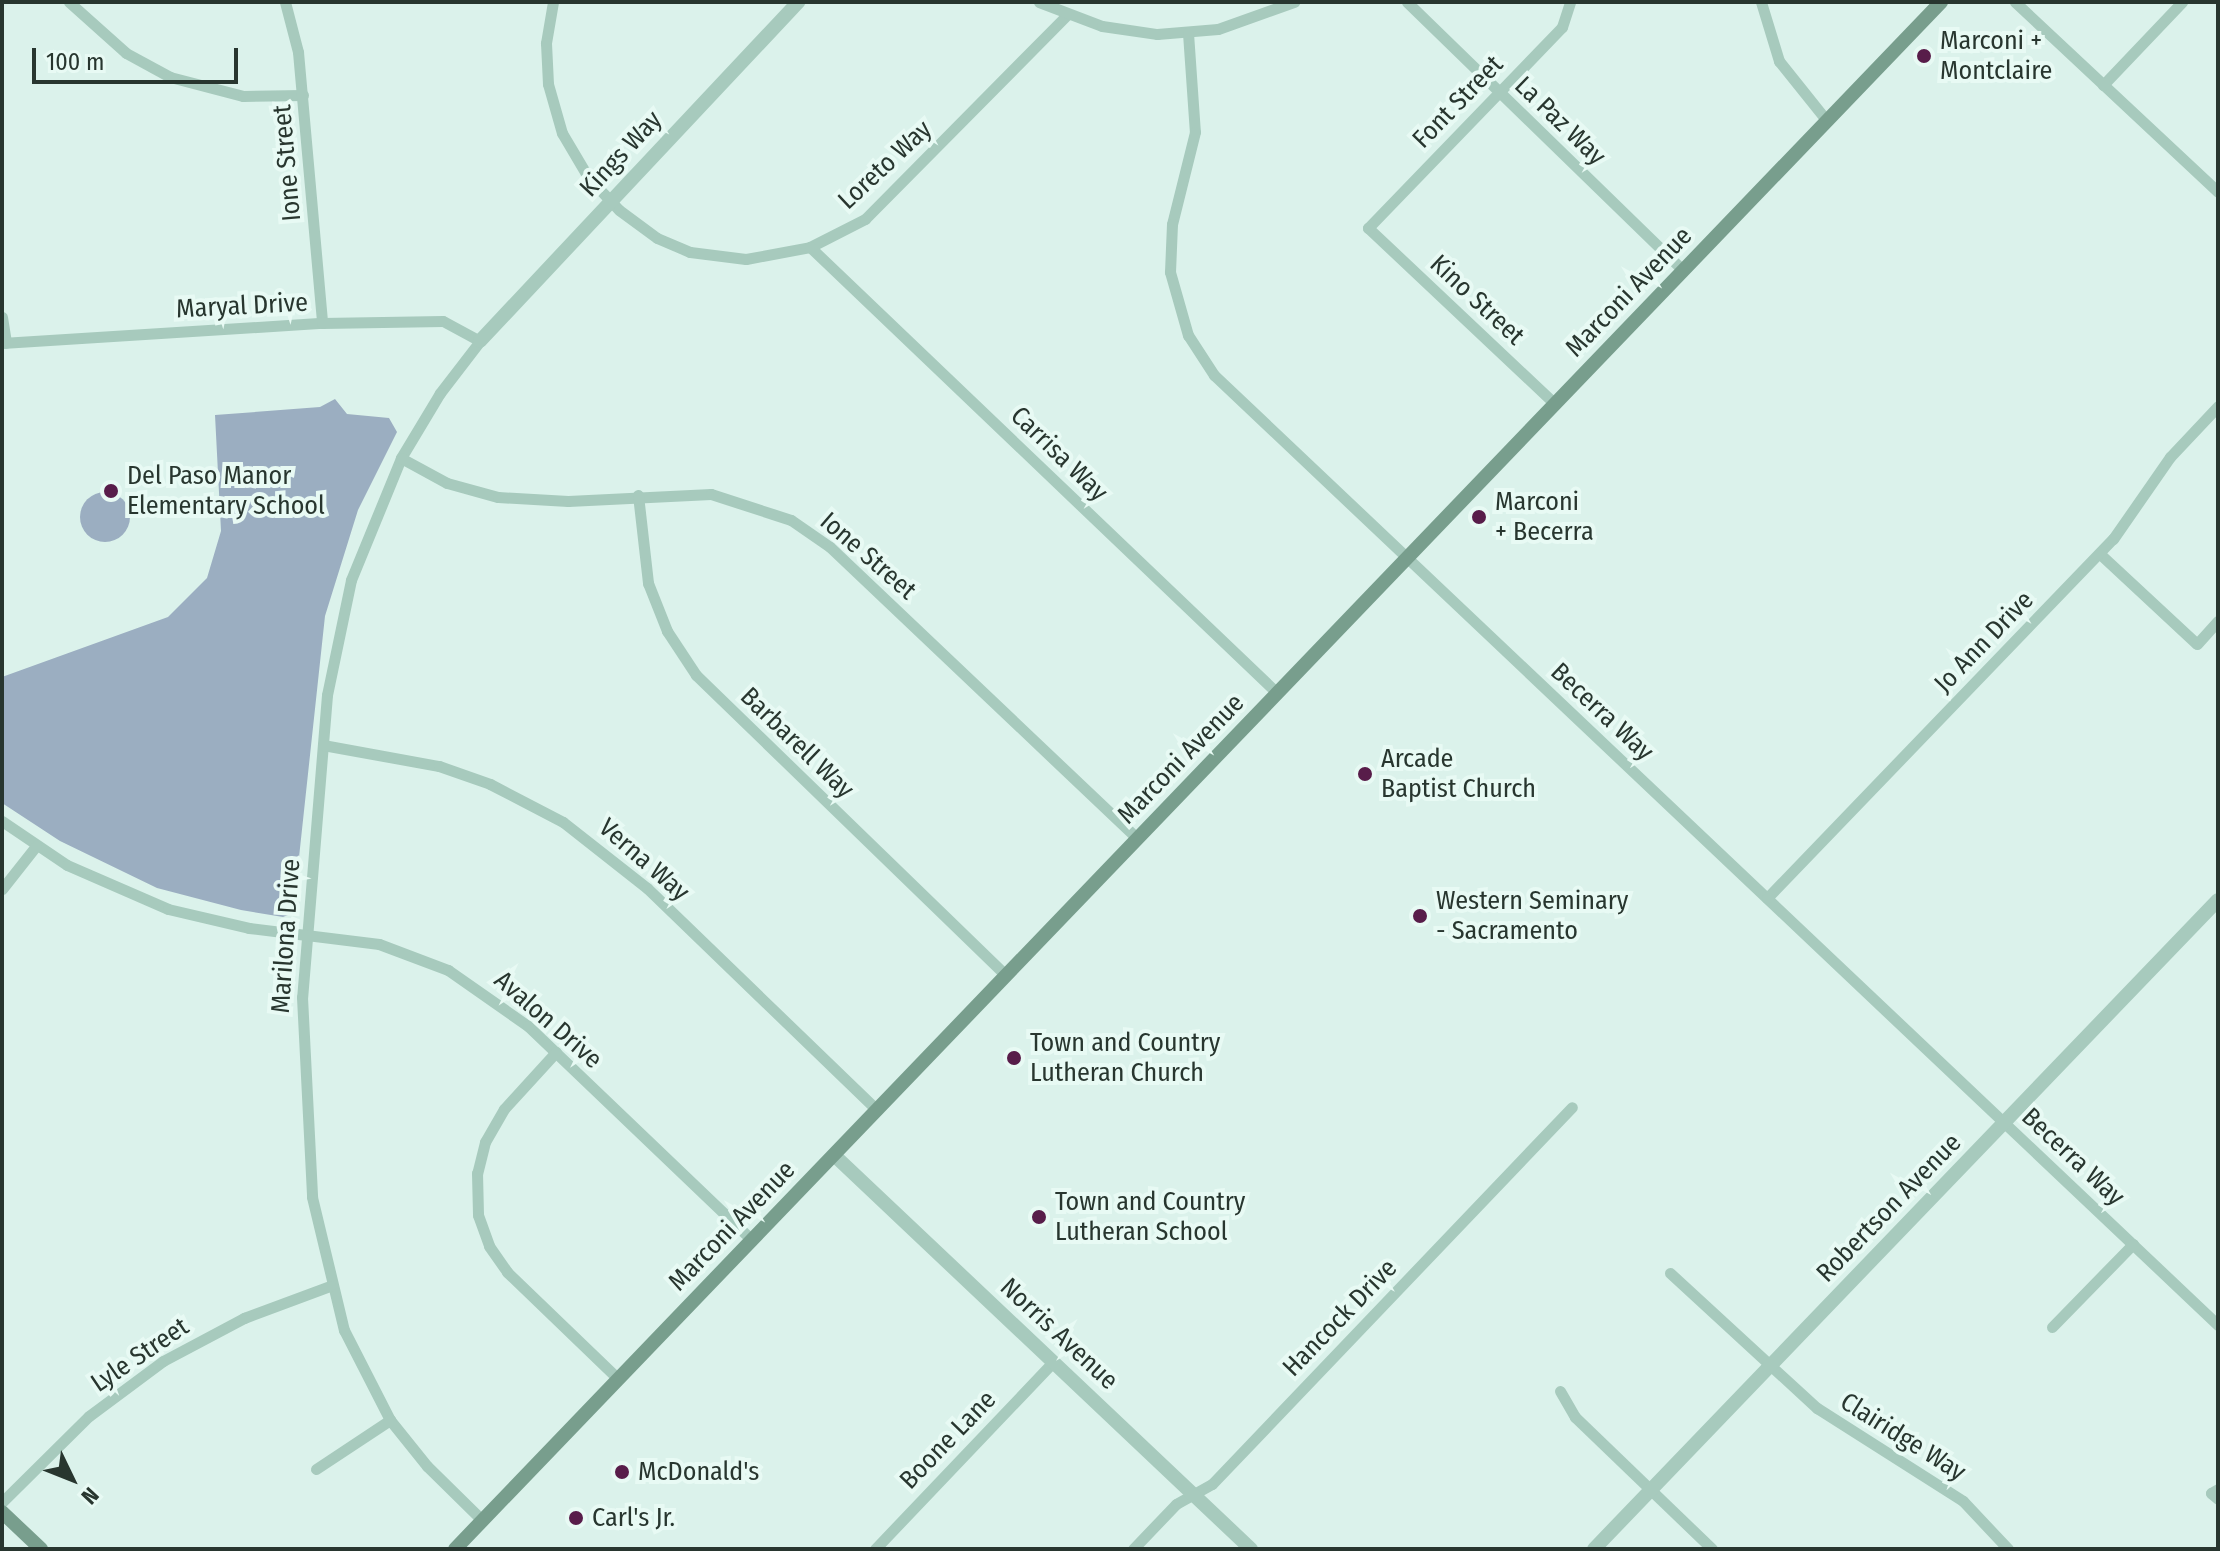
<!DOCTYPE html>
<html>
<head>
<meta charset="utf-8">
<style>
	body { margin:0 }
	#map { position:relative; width:2220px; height:1551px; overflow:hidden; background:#dbf2eb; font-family:"Fira Sans Condensed",sans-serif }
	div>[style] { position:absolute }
	.green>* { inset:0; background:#9baec1 }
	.round { border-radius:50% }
	.minor>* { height:11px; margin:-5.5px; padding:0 5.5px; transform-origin:5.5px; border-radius:5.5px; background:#a7cabd }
	.tertiary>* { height:14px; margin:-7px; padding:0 7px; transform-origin:7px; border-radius:7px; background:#a7cabd }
	.secondary>* { height:14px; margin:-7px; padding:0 7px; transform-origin:7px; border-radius:7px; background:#789e8d }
	.dots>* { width:22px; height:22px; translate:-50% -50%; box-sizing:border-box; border:4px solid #e8faf4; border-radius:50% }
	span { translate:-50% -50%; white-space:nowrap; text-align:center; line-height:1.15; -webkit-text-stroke:8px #e8faf4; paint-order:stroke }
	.poi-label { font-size:26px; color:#28362f }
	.left { translate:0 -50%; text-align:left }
	.street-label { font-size:26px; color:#28362f }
	.frame { position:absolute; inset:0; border:4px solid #28362f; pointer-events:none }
	.north { position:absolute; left:32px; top:1439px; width:80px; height:80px; -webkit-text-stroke:6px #e8faf4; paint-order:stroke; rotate:133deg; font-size:22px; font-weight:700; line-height:32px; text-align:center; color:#28362f }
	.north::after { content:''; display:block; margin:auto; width:28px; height:36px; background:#28362f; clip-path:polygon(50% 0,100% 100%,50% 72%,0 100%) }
	.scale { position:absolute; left:32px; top:48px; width:206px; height:36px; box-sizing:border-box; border:4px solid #28362f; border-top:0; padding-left:10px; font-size:24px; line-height:28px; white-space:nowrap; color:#28362f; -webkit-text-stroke:6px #e8faf4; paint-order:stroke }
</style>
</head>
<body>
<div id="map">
	<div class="green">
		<i style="clip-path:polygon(335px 399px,347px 414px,389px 418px,397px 432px,358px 510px,325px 616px,293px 913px,283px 917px,241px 910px,157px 888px,60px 841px,2px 803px,2px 677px,168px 617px,207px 578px,221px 531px,215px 415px,320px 407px)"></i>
		<i class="round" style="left:80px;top:492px;width:50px;height:50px"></i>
	</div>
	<div class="minor">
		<i style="left:69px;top:2px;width:76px;rotate:41.8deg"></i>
		<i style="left:126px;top:53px;width:50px;rotate:28.6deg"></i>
		<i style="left:170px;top:77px;width:75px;rotate:14.6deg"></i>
		<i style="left:243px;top:96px;width:60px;rotate:-1deg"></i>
		<i style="left:285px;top:2px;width:52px;rotate:75.4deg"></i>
		<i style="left:298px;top:52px;width:272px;rotate:84.9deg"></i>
		<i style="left:553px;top:2px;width:42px;rotate:99.7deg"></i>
		<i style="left:546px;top:43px;width:41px;rotate:87.2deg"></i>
		<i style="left:548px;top:84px;width:51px;rotate:74.1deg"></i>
		<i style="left:562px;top:133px;width:51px;rotate:59.4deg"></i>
		<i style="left:588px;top:177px;width:45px;rotate:46.8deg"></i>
		<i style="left:619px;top:210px;width:47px;rotate:36.4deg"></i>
		<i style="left:657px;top:238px;width:36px;rotate:23deg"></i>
		<i style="left:690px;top:252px;width:56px;rotate:7.1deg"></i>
		<i style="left:746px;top:259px;width:65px;rotate:-10.6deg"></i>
		<i style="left:810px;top:247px;width:62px;rotate:-27deg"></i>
		<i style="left:865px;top:219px;width:287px;rotate:-45.3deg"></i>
		<i style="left:1039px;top:2px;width:67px;rotate:20.9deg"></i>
		<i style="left:1102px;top:26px;width:56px;rotate:8.3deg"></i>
		<i style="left:1157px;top:34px;width:61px;rotate:-4.7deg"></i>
		<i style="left:1218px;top:29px;width:81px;rotate:-19.6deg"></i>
		<i style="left:1407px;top:2px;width:385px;rotate:44.2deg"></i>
		<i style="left:1761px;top:2px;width:62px;rotate:73deg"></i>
		<i style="left:1779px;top:61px;width:77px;rotate:51.3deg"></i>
		<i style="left:2015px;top:2px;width:278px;rotate:43.1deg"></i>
		<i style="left:1188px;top:33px;width:99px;rotate:86deg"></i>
		<i style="left:1195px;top:132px;width:95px;rotate:104deg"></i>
		<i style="left:1172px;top:224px;width:48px;rotate:92.4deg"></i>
		<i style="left:1170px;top:272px;width:66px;rotate:74.1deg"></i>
		<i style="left:1188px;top:335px;width:48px;rotate:57deg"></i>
		<i style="left:1214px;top:375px;width:1382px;rotate:43.42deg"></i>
		<i style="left:2103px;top:85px;width:115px;rotate:-46.4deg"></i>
		<i style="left:810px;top:247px;width:646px;rotate:43.68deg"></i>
		<i style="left:2px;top:317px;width:26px;rotate:81deg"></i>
		<i style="left:2px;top:343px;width:321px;rotate:-3.6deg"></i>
		<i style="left:322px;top:323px;width:121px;rotate:-0.9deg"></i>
		<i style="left:443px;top:321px;width:42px;rotate:28.4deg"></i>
		<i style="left:480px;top:341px;width:66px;rotate:127.6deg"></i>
		<i style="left:440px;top:393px;width:76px;rotate:121deg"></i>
		<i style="left:401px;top:458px;width:132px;rotate:112.3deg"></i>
		<i style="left:351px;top:580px;width:117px;rotate:101.8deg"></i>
		<i style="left:327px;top:695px;width:303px;rotate:94.7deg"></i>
		<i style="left:302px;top:997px;width:200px;rotate:87.1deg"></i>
		<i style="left:312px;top:1197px;width:137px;rotate:76.5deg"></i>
		<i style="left:344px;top:1330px;width:101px;rotate:62.9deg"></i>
		<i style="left:390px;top:1420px;width:59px;rotate:51.2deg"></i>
		<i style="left:427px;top:1466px;width:77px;rotate:44.5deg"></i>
		<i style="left:1555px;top:404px;width:257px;rotate:-136.7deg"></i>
		<i style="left:1368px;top:228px;width:279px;rotate:-46deg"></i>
		<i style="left:1562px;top:27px;width:26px;rotate:-72deg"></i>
		<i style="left:401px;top:458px;width:52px;rotate:28.5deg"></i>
		<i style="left:447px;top:483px;width:53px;rotate:15.4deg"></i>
		<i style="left:498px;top:497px;width:70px;rotate:3.3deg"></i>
		<i style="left:568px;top:501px;width:143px;rotate:-2.8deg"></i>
		<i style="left:711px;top:494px;width:84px;rotate:18deg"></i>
		<i style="left:791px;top:520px;width:47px;rotate:34.7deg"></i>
		<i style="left:830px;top:547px;width:424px;rotate:43.5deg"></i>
		<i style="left:638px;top:495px;width:89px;rotate:83.5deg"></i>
		<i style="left:648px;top:583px;width:52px;rotate:68.4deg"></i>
		<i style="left:667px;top:631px;width:53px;rotate:56.6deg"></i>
		<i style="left:696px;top:675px;width:431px;rotate:44.1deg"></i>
		<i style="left:2100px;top:554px;width:132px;rotate:42.9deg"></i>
		<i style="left:2197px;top:644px;width:31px;rotate:-48deg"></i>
		<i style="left:323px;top:745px;width:118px;rotate:10.3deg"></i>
		<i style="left:439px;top:766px;width:54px;rotate:19.4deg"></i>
		<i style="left:490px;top:784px;width:82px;rotate:27.5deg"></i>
		<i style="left:563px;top:822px;width:107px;rotate:38.2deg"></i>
		<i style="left:647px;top:888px;width:320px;rotate:44deg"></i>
		<i style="left:2px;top:821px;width:78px;rotate:34.1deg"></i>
		<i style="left:67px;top:865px;width:110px;rotate:23.5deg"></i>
		<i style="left:168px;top:909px;width:83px;rotate:13.2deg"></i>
		<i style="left:249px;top:928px;width:131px;rotate:7deg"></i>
		<i style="left:379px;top:944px;width:74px;rotate:20.6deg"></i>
		<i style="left:448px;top:970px;width:98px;rotate:35deg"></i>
		<i style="left:528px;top:1026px;width:310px;rotate:43.7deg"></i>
		<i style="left:2px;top:889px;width:55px;rotate:-51.7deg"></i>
		<i style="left:1767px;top:898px;width:499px;rotate:-46.1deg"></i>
		<i style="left:2113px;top:539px;width:100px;rotate:-55.2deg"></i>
		<i style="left:2170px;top:457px;width:70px;rotate:-46.7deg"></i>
		<i style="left:556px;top:1052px;width:77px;rotate:132.4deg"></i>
		<i style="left:504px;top:1109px;width:38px;rotate:120deg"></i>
		<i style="left:485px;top:1142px;width:32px;rotate:104deg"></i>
		<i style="left:477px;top:1173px;width:42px;rotate:88.6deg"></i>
		<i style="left:478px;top:1215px;width:33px;rotate:70deg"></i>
		<i style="left:489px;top:1246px;width:32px;rotate:55deg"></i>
		<i style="left:507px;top:1272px;width:154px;rotate:43.9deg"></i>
		<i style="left:1670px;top:1273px;width:200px;rotate:42.6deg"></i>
		<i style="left:1817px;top:1408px;width:173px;rotate:32.5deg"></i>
		<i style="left:1963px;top:1501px;width:66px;rotate:46.8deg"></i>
		<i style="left:2052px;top:1327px;width:116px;rotate:-45.7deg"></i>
		<i style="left:1560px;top:1391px;width:30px;rotate:60deg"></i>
		<i style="left:1575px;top:1417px;width:190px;rotate:43.9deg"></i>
		<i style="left:316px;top:1469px;width:89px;rotate:-33.5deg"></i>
		<i style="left:2218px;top:1489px;width:8px;rotate:150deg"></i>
		<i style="left:2211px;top:1493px;width:9px;rotate:41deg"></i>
		<i style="left:2px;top:1502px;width:122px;rotate:-44.7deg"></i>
		<i style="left:89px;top:1416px;width:92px;rotate:-36.6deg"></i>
		<i style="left:163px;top:1361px;width:92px;rotate:-28deg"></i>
		<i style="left:244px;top:1318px;width:92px;rotate:-20.4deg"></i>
		<i style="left:875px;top:1549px;width:258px;rotate:-46.4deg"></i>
		<i style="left:1133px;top:1549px;width:62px;rotate:-46.3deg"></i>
		<i style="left:1176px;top:1504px;width:41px;rotate:-29.1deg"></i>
		<i style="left:1212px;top:1484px;width:521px;rotate:-46.32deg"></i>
	</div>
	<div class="tertiary">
		<i style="left:480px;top:341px;width:465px;rotate:-46.8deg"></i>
		<i style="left:834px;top:1155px;width:574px;rotate:43.38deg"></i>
		<i style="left:1594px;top:1549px;width:900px;rotate:-46.13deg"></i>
	</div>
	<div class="secondary">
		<i style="left:2px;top:1512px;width:54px;rotate:43.5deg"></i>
		<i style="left:455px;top:1549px;width:2145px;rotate:-46.15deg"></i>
	</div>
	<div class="dots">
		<i style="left:1924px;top:56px;background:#581d4a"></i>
		<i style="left:111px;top:491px;background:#581d4a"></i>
		<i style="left:1479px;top:517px;background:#581d4a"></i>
		<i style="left:1365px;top:774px;background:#581d4a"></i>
		<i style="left:1420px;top:916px;background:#581d4a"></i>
		<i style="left:1014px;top:1058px;background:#581d4a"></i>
		<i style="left:1039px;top:1217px;background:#581d4a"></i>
		<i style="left:622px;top:1472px;background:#581d4a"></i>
		<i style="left:576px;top:1518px;background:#581d4a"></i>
	</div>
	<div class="poi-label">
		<span class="left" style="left:1940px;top:56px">Marconi +<br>Montclaire</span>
		<span class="left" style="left:127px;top:491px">Del Paso Manor<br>Elementary School</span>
		<span class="left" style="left:1495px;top:517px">Marconi<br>+ Becerra</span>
		<span class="left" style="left:1381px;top:774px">Arcade<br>Baptist Church</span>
		<span class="left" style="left:1436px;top:916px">Western Seminary<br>- Sacramento</span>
		<span class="left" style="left:1030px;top:1058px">Town and Country<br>Lutheran Church</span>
		<span class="left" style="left:1055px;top:1217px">Town and Country<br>Lutheran School</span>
		<span class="left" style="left:638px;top:1472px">McDonald's</span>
		<span class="left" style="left:592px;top:1518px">Carl's Jr.</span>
	</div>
	<div class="street-label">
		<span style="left:1458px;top:102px;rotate:-46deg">Font Street</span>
		<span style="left:1560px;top:121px;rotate:44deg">La Paz Way</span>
		<span style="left:621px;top:154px;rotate:-47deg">Kings Way</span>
		<span style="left:287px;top:163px;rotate:-95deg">Ione Street</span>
		<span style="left:885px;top:165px;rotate:-43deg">Loreto Way</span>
		<span style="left:1629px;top:292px;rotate:-46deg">Marconi Avenue</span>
		<span style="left:1477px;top:300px;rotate:43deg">Kino Street</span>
		<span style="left:242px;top:306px;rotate:-3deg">Maryal Drive</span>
		<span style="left:1059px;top:454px;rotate:44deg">Carrisa Way</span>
		<span style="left:868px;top:556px;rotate:41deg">Ione Street</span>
		<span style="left:1984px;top:642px;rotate:-46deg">Jo Ann Drive</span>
		<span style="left:1602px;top:712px;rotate:43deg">Becerra Way</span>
		<span style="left:797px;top:743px;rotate:44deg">Barbarell Way</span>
		<span style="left:1181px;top:759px;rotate:-46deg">Marconi Avenue</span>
		<span style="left:644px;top:860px;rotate:41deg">Verna Way</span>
		<span style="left:286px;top:936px;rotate:-86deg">Marilona Drive</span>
		<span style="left:548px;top:1020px;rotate:41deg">Avalon Drive</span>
		<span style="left:2073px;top:1157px;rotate:43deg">Becerra Way</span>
		<span style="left:1889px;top:1208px;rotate:-46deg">Robertson Avenue</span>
		<span style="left:732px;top:1226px;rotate:-46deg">Marconi Avenue</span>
		<span style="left:1340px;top:1318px;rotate:-46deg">Hancock Drive</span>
		<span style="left:1059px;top:1334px;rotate:43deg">Norris Avenue</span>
		<span style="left:140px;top:1355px;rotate:-34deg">Lyle Street</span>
		<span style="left:1903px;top:1437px;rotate:32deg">Clairidge Way</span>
		<span style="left:948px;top:1440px;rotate:-46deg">Boone Lane</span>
	</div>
	<div class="frame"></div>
	<div class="north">N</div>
	<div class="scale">100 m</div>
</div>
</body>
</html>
